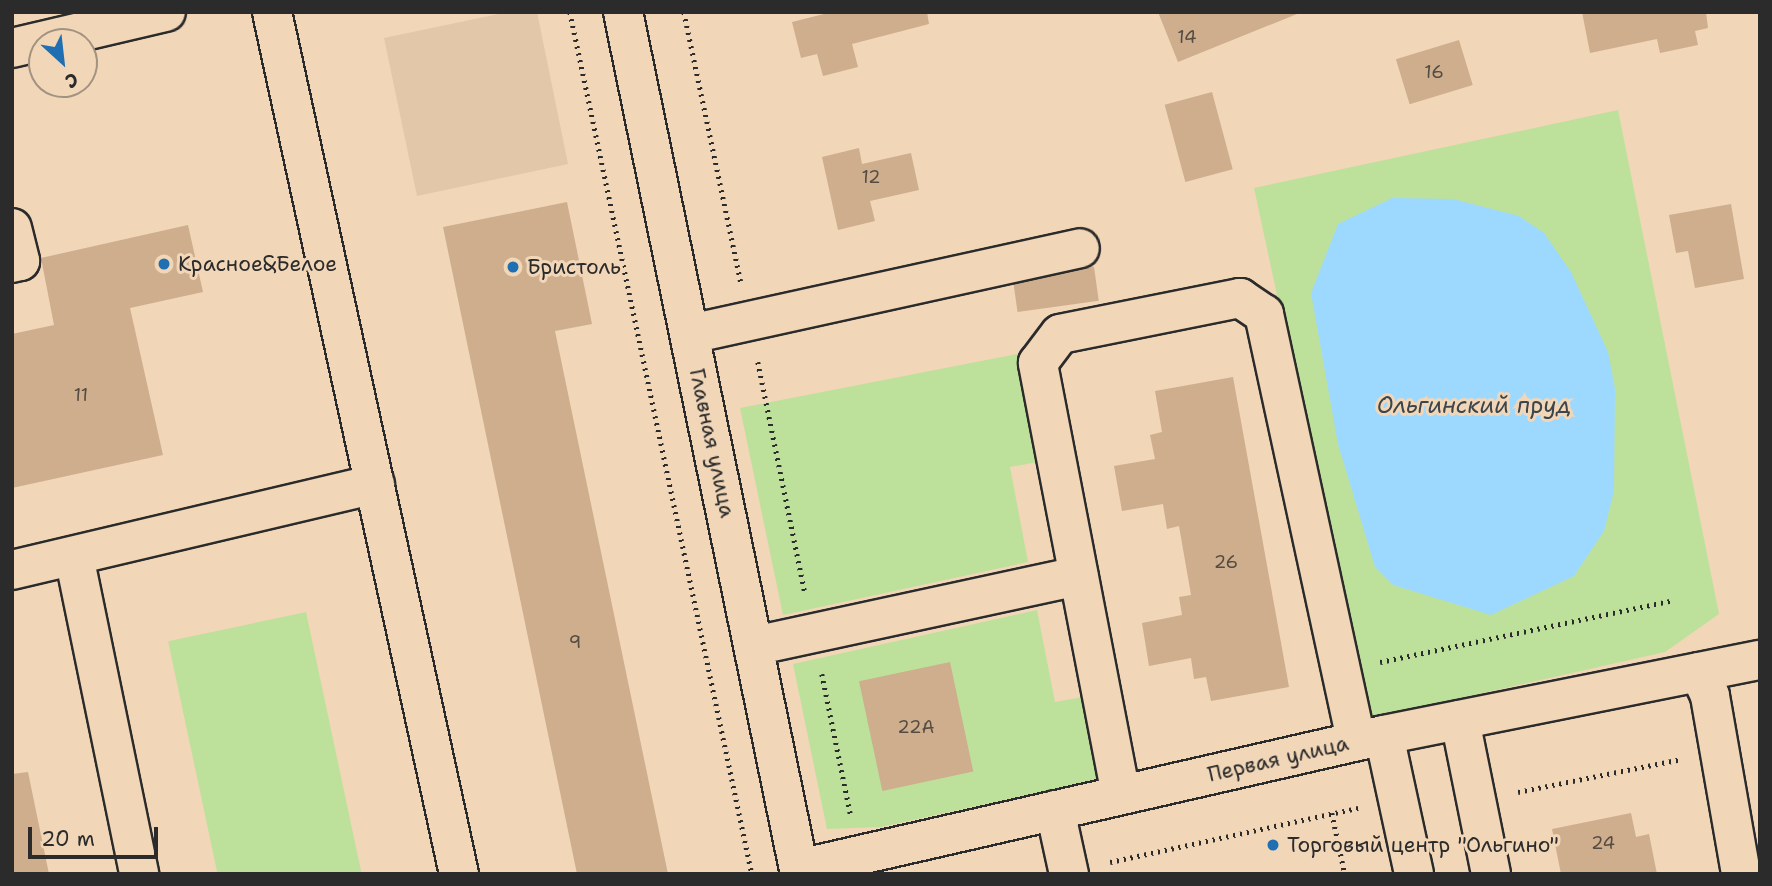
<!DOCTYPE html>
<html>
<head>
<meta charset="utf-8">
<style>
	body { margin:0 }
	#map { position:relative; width:1772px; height:886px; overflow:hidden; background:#f1d6b8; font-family:"Shantell Sans",sans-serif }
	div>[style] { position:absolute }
	.built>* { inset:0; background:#e2c7a8 }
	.green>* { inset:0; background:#bde19b; transform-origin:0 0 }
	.water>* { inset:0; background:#9dd9fe }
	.building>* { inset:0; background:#ceae8c; transform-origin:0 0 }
	.path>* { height:4.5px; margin-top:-2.25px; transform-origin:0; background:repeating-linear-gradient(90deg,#2b2b2b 0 2px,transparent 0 7px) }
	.roads { filter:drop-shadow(2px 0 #2b2b2b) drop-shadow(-2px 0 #2b2b2b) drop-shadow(0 2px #2b2b2b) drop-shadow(0 -2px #2b2b2b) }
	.minor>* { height:38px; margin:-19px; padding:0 19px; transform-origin:19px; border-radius:19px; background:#f1d6b8 }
	.dots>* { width:19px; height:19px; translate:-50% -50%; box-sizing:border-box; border:4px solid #f1d6b8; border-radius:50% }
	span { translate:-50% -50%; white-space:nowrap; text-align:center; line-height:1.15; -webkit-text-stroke:6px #f1d6b8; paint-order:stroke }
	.number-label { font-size:18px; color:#544c43 }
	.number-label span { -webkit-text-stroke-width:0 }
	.poi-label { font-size:21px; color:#2b2b2b }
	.left { translate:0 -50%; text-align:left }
	.street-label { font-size:21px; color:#2b2b2b }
	.water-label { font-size:23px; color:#3c454b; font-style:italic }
	.frame { position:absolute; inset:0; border:14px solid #2b2b2b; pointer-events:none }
	.north { position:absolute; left:28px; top:28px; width:70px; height:70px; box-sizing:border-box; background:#f1d6b8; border:2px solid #a29280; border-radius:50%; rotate:153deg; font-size:19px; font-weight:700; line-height:28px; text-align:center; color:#2b2b2b }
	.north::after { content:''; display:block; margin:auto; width:24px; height:32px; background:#1f6fb2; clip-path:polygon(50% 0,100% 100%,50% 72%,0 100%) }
	.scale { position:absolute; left:28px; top:827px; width:130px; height:32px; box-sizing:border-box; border:4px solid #2b2b2b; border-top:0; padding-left:9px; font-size:21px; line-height:24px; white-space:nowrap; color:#2b2b2b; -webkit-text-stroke:5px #f1d6b8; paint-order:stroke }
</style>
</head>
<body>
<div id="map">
	<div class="built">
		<i style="clip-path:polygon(508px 12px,537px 12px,568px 164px,417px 196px,384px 38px)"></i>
	</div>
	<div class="green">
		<i style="clip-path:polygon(1618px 110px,1719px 614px,1665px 652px,1368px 719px,1254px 188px)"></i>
		<i style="clip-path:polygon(1017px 354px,1038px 462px,1010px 467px,1028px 562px,783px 615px,740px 408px)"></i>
		<i style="clip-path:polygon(1037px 610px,1055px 702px,1083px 697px,1100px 779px,881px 827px,827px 829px,793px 664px)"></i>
		<i style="left:306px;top:612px;width:268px;height:141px;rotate:78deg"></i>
	</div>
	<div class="water">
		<i style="clip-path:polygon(1392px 198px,1453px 199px,1519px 216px,1544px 233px,1571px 272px,1608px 352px,1615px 389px,1614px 491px,1604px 531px,1574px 576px,1491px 615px,1393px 585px,1375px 567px,1338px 444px,1311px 293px,1338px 224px)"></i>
	</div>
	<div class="building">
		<i style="clip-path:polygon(832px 12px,927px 12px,929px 24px,852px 44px,858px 67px,823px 76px,817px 54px,801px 58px,792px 22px)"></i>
		<i style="clip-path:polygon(1158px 12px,1297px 12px,1297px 14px,1178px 62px)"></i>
		<i style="clip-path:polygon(1582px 12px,1706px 12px,1708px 28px,1695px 31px,1698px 45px,1660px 53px,1657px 39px,1590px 53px)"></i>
		<i style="left:1459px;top:40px;width:47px;height:66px;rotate:73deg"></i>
		<i style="left:1212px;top:92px;width:80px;height:49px;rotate:75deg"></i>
		<i style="clip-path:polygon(859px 148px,862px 164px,911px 153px,919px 190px,870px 201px,875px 221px,838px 230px,822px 157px)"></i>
		<i style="clip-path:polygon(567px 202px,592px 324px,555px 331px,668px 874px,577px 874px,443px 227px)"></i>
		<i style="clip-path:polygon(1731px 204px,1744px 279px,1695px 288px,1688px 251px,1676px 253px,1669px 215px)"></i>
		<i style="clip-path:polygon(188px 225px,203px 292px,130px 308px,163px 455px,12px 488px,12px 334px,54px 325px,41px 258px)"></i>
		<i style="left:1094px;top:267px;width:34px;height:82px;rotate:82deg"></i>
		<i style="clip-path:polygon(1233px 377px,1289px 687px,1211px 701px,1206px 677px,1194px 679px,1191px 658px,1149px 666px,1142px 623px,1182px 615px,1179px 597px,1191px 595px,1179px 526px,1167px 529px,1163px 504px,1122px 511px,1114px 466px,1155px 459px,1150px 435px,1162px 432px,1155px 391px)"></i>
		<i style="left:950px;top:662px;width:112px;height:93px;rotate:78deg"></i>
		<i style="clip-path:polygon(28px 772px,49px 874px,12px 874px,12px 774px)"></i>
		<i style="clip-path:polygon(1631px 813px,1636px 837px,1649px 834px,1657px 874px,1561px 874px,1552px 829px)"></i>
	</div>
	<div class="path">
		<i style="left:570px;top:12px;width:881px;rotate:78.08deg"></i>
		<i style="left:684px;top:12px;width:276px;rotate:78.1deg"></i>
		<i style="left:758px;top:362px;width:237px;rotate:78.5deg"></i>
		<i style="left:1380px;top:662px;width:299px;rotate:-11.9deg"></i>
		<i style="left:822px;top:674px;width:146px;rotate:78.5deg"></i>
		<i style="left:1518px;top:792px;width:166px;rotate:-11.4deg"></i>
		<i style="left:1332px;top:813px;width:62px;rotate:78deg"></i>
		<i style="left:1110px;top:862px;width:254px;rotate:-12.3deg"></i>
	</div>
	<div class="roads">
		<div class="minor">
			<i style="left:272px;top:12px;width:882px;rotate:77.76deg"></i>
			<i style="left:623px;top:12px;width:880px;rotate:78.4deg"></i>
			<i style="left:12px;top:48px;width:158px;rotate:-13.2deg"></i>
			<i style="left:12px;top:228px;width:34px;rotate:76deg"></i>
			<i style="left:20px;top:261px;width:8px;rotate:166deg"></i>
			<i style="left:690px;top:334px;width:399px;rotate:-12.4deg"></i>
			<i style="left:74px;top:556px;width:325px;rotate:78.4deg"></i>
			<i style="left:12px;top:570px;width:373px;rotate:-13.3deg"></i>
			<i style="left:754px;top:646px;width:332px;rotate:-12.2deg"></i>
			<i style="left:1699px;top:672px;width:26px;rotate:65deg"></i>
			<i style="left:1710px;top:696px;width:181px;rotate:80.1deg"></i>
			<i style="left:1460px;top:720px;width:157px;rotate:78.6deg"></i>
			<i style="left:1384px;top:735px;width:142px;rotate:77.8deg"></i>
			<i style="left:1121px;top:795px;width:440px;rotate:-100.9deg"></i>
			<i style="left:1038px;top:363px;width:36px;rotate:-53deg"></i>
			<i style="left:1060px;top:334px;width:184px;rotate:-11.3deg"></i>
			<i style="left:1240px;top:298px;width:29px;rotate:34deg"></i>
			<i style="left:1264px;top:314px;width:437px;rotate:77.8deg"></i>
			<i style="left:1055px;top:810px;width:66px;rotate:77.7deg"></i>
			<i style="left:799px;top:869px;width:600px;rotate:-12.9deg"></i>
			<i style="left:1384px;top:735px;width:383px;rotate:-11.3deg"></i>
		</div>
	</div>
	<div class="dots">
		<i style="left:164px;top:264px;background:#1f6fb2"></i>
		<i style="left:513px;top:267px;background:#1f6fb2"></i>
		<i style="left:1273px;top:845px;background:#1f6fb2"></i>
	</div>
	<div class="number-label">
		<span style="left:1187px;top:37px">14</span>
		<span style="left:1434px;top:72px">16</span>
		<span style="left:871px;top:177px">12</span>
		<span style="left:81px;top:395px">11</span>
		<span style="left:1226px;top:562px">26</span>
		<span style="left:575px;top:642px">9</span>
		<span style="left:916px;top:727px">22А</span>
		<span style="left:1603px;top:843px">24</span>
	</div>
	<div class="poi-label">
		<span class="left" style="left:178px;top:264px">Красное&amp;Белое</span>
		<span class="left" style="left:527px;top:267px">Бристоль</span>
		<span class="left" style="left:1287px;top:845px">Торговый центр "Ольгино"</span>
	</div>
	<div class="street-label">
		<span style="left:712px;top:443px;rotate:78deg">Главная улица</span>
		<span style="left:1278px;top:759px;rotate:-13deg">Первая улица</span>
	</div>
	<div class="water-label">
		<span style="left:1474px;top:405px">Ольгинский пруд</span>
	</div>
	<div class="frame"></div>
	<div class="north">С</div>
	<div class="scale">20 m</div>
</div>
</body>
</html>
